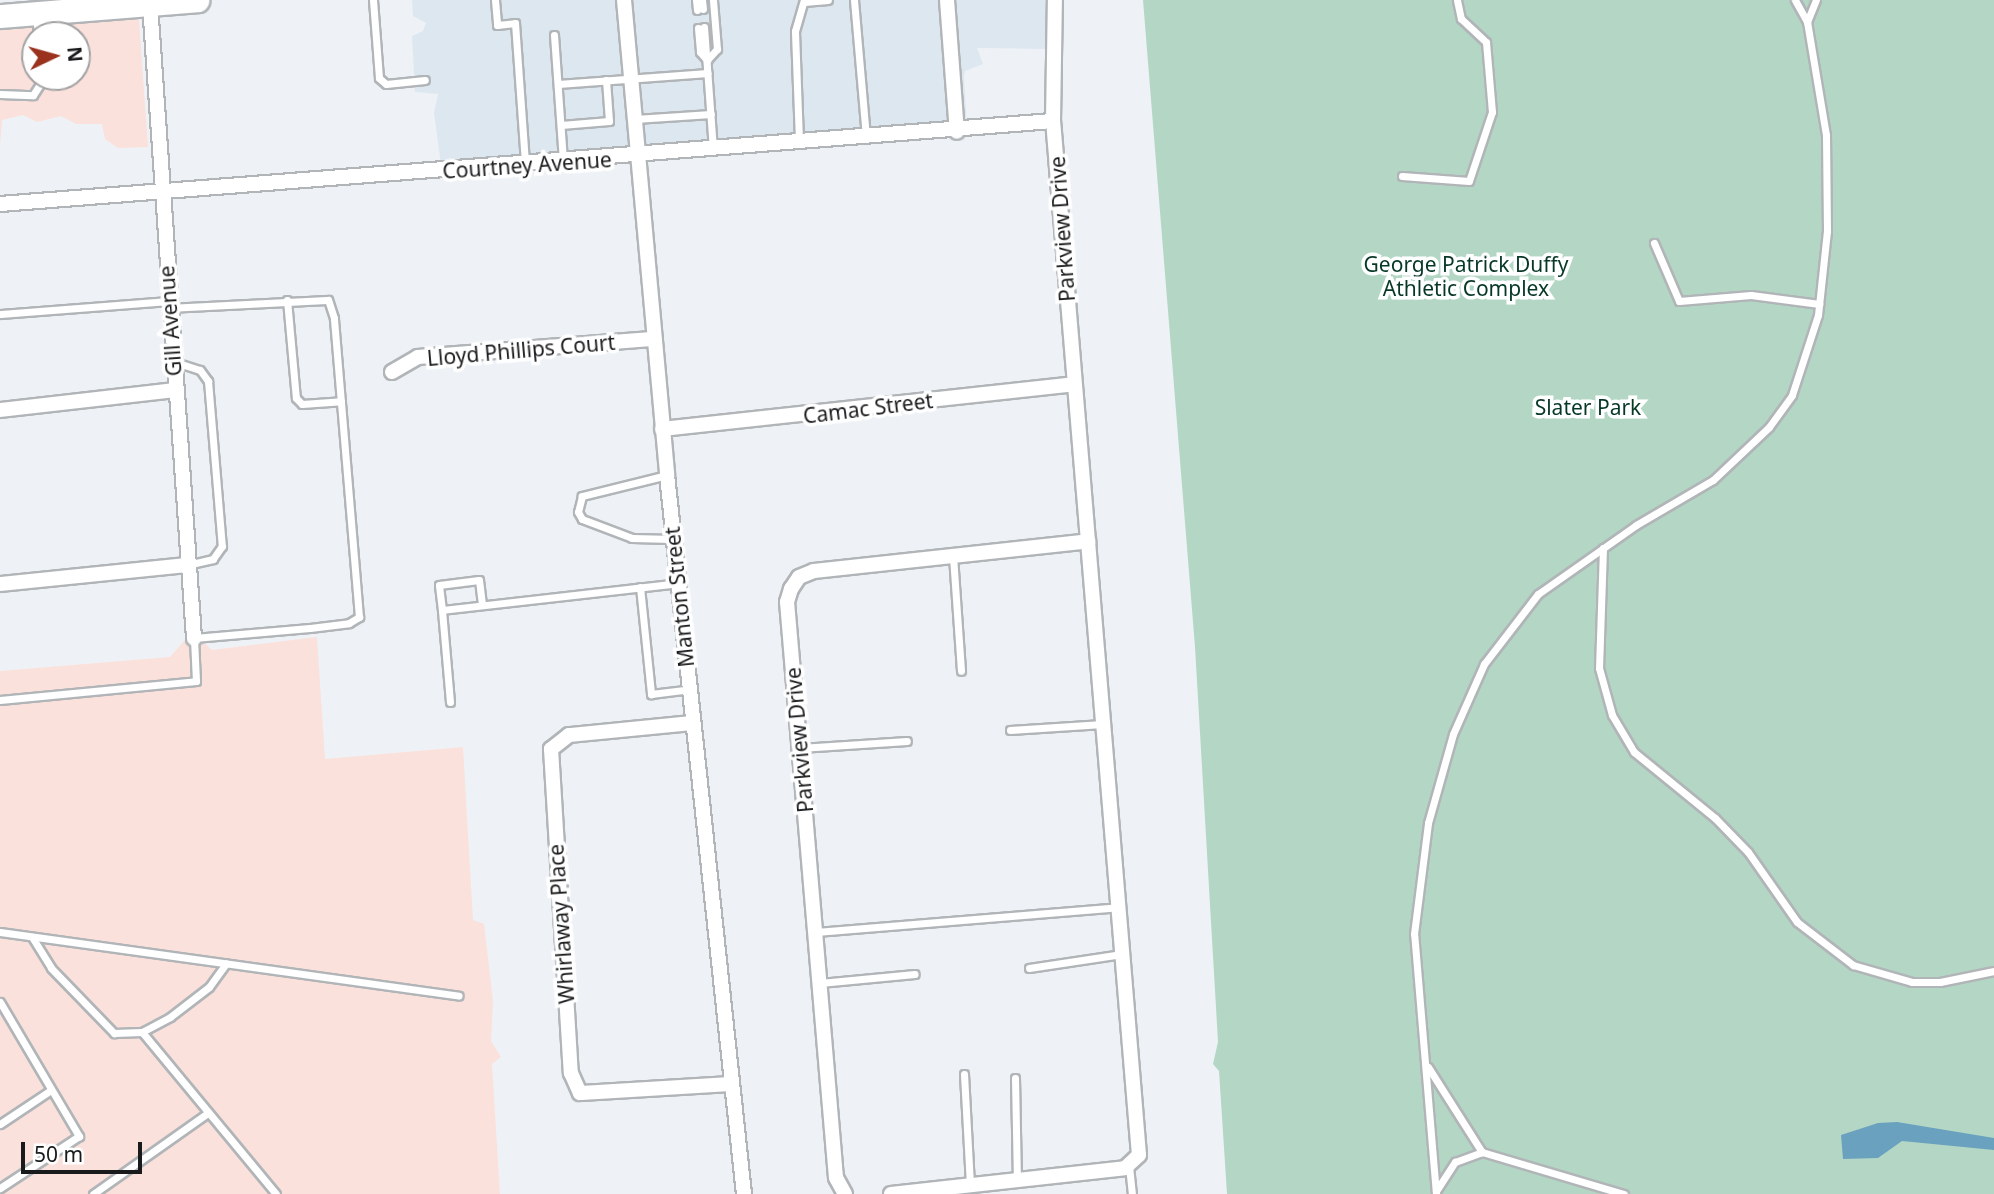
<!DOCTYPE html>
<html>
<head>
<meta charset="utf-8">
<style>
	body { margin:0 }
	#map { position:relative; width:1994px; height:1194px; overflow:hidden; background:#eef2f6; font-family:"Noto Sans",sans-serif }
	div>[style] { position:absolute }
	.built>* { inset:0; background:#dde7f0 }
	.industrial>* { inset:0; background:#fbe1db }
	.green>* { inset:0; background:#b3d7c4 }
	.water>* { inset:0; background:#6aa1bf }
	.roads { filter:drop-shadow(2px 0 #b1b5b8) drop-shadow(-2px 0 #b1b5b8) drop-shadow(0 2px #b1b5b8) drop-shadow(0 -2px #b1b5b8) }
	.lane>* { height:7px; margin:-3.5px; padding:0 3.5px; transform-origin:3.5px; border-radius:3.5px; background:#fff }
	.street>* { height:14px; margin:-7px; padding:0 7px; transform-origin:7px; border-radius:7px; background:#fff }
	.primary>* { height:23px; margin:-11.5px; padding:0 11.5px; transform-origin:11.5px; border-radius:11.5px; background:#fff }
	span { translate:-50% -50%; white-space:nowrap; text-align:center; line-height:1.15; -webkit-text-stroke:7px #fff; paint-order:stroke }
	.street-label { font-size:21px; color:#191a1b }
	.park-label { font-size:21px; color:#073825 }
	.north { position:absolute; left:21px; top:21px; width:70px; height:70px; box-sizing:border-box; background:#fff; border:2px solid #a3a3a4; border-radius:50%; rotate:85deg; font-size:19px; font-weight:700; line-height:28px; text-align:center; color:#191a1b }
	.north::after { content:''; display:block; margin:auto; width:24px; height:32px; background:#9b321e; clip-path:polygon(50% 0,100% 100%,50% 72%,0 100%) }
	.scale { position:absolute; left:21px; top:1142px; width:121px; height:32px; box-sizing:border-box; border:4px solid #191a1b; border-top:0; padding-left:9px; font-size:21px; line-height:24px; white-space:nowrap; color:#191a1b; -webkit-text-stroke:5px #fff; paint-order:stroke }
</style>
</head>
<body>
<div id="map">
	<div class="built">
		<i style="clip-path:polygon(412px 0,1049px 0,1048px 43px,1046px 49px,977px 48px,983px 64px,965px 71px,964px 77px,967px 129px,442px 172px,434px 113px,438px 94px,415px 92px,412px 36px,423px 31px,426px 23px,413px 16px)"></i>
	</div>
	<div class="industrial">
		<i style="clip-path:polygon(evenodd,138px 7px,148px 147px,118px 148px,105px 139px,102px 124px,76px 124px,61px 116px,37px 122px,23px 115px,2px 120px,0 148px,0 17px,138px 7px,35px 35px,77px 35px,77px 77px,35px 77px,35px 35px)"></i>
		<i style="clip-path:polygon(192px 632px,212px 650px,317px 637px,325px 759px,463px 747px,473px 920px,484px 924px,493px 1001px,491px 1041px,501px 1057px,492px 1064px,500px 1194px,0 1194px,0 671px,170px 657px)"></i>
	</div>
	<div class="green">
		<i style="clip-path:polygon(1143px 0,1994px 0,1994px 1194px,1227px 1194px,1219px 1071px,1213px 1064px,1218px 1042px,1195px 647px)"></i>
	</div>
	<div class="water">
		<i style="clip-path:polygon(1897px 1122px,1994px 1138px,1994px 1150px,1902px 1141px,1878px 1158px,1843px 1159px,1841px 1135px,1878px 1123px)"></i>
	</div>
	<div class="roads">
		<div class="lane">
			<i style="left:373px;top:0;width:78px;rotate:85.6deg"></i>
			<i style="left:379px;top:78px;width:9px;rotate:41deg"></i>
			<i style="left:386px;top:84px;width:39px;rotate:-6deg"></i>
			<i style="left:495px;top:0;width:25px;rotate:85deg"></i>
			<i style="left:497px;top:25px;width:18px;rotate:-6deg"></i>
			<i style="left:515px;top:23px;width:141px;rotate:85.9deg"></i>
			<i style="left:696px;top:0;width:10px;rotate:84deg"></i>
			<i style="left:702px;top:0;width:9px;rotate:84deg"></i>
			<i style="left:854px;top:0;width:139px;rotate:85deg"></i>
			<i style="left:1795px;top:0;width:25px;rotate:61deg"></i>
			<i style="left:804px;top:2px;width:24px;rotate:-5deg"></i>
			<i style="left:36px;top:15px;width:20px;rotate:84deg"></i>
			<i style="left:704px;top:27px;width:122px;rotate:85.8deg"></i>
			<i style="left:698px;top:28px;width:24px;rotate:85deg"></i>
			<i style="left:700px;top:52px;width:11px;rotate:49deg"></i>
			<i style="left:554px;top:35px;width:125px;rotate:85.9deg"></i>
			<i style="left:707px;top:60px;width:15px;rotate:-48deg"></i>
			<i style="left:717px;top:49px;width:49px;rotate:-94.7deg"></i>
			<i style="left:558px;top:84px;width:150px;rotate:-4.2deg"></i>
			<i style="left:0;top:94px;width:33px;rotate:2deg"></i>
			<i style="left:33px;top:95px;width:17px;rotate:-57deg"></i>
			<i style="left:635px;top:119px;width:76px;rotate:-3.8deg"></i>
			<i style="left:561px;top:125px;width:48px;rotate:-4.8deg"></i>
			<i style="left:609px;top:121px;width:41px;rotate:-94.2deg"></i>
			<i style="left:799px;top:141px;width:110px;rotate:-92.1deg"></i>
			<i style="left:795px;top:31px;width:32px;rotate:-74deg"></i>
			<i style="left:1402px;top:176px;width:67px;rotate:4.3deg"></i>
			<i style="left:1469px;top:181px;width:73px;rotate:-71.6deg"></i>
			<i style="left:1492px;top:112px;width:70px;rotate:-94.9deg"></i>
			<i style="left:1486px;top:42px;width:34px;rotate:-137deg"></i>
			<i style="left:1461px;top:19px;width:19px;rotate:-102deg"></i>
			<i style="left:1654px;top:243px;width:63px;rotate:66.7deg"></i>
			<i style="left:1679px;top:301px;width:72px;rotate:-4.8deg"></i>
			<i style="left:1751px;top:295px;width:69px;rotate:7.5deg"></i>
			<i style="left:287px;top:300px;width:98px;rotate:84.8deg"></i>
			<i style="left:296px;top:398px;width:8px;rotate:45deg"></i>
			<i style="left:302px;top:404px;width:39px;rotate:-4deg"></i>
			<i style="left:0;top:314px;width:169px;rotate:-4.4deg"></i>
			<i style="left:175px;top:362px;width:26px;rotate:18deg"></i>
			<i style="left:200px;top:370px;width:14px;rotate:54deg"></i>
			<i style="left:208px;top:381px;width:166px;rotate:85.2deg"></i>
			<i style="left:222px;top:546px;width:16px;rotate:125deg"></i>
			<i style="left:213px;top:559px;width:26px;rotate:167deg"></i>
			<i style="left:667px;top:475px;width:88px;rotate:166.1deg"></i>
			<i style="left:582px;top:496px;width:16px;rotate:104deg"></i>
			<i style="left:578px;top:512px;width:8px;rotate:60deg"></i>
			<i style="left:582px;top:519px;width:53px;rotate:20.8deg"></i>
			<i style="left:632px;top:538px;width:41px;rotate:1.4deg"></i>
			<i style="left:1603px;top:548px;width:120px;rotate:91.9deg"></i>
			<i style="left:1599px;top:668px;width:49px;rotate:74.5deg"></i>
			<i style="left:1612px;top:715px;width:43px;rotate:59.3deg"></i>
			<i style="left:1634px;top:752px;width:104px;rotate:39.2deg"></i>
			<i style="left:1715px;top:818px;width:47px;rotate:45.9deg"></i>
			<i style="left:1748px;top:852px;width:85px;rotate:55deg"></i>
			<i style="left:1797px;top:922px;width:71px;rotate:37.5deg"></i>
			<i style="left:1853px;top:965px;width:61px;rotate:16.1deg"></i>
			<i style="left:1912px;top:982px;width:28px"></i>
			<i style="left:1940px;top:982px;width:55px;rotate:-11.5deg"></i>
			<i style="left:953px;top:556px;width:115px;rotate:86deg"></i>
			<i style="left:640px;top:587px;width:108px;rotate:84.1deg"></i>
			<i style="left:651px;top:694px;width:38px;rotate:-7deg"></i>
			<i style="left:442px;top:610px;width:25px;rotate:-97deg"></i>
			<i style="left:439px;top:585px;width:40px;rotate:-7.1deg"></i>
			<i style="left:479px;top:580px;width:25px;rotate:83deg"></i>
			<i style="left:0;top:700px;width:197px;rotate:-5.5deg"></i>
			<i style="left:196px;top:681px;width:43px;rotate:-92.7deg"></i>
			<i style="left:194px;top:638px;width:116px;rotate:-4.9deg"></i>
			<i style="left:310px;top:628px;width:39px;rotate:-7deg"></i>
			<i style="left:349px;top:623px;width:12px;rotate:-31deg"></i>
			<i style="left:359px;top:617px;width:300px;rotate:-94.8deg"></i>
			<i style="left:334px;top:318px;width:19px;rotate:-108deg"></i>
			<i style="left:328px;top:300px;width:157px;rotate:177.1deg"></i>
			<i style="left:450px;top:702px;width:92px;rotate:-95deg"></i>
			<i style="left:442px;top:610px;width:238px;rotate:-6.5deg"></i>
			<i style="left:1010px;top:730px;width:93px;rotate:-3.7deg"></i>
			<i style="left:800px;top:748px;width:107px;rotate:-3.7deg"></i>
			<i style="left:0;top:932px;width:463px;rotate:7.9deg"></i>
			<i style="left:816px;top:932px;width:303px;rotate:-4.7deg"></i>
			<i style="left:32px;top:937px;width:36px;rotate:58deg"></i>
			<i style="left:51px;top:968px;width:91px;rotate:45.9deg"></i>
			<i style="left:114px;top:1033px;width:28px;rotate:-2deg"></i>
			<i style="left:142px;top:1032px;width:32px;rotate:-28deg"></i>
			<i style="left:170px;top:1017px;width:49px;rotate:-37.6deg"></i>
			<i style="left:209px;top:987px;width:29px;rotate:-54deg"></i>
			<i style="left:1029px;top:968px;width:94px;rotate:-8.6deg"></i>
			<i style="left:820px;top:983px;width:95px;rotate:-5.4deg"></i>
			<i style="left:0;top:1002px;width:156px;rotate:59.5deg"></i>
			<i style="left:79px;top:1136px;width:95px;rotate:146.6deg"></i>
			<i style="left:142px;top:1032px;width:210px;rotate:50.4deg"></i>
			<i style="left:1428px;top:1067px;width:101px;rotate:57.6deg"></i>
			<i style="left:964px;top:1074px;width:111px;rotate:86.9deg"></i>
			<i style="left:1015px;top:1078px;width:103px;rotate:88.9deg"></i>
			<i style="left:0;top:1124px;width:61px;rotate:-33.7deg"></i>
			<i style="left:1129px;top:1166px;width:28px;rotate:84deg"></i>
			<i style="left:1436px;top:1191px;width:35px;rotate:-57deg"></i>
			<i style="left:1455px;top:1162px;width:29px;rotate:-20deg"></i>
			<i style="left:1482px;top:1152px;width:148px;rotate:16.5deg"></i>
			<i style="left:93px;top:1194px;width:141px;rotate:-35.2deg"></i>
			<i style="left:1436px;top:1194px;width:261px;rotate:-94.8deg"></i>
			<i style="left:1414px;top:934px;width:112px;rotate:-82.8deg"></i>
			<i style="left:1428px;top:823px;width:92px;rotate:-74.3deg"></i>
			<i style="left:1453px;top:734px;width:77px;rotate:-66.1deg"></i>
			<i style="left:1484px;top:664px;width:88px;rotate:-52.4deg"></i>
			<i style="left:1538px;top:594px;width:120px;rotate:-35.1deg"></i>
			<i style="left:1636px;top:525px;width:89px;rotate:-30.3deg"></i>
			<i style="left:1713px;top:480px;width:77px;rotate:-43.4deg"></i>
			<i style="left:1769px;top:427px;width:39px;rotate:-54deg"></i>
			<i style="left:1792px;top:395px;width:84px;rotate:-72deg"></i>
			<i style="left:1818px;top:315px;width:84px;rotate:-83.9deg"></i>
			<i style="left:1827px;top:231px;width:96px;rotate:-90.6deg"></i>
			<i style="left:1826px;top:135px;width:115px;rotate:-99.5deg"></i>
			<i style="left:1807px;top:22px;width:24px;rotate:-68deg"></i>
		</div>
		<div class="street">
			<i style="left:624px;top:0;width:477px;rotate:84.8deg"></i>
			<i style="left:667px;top:475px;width:723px;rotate:83.89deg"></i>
			<i style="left:947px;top:0;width:132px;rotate:85.7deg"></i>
			<i style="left:150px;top:4px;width:636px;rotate:86.03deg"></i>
			<i style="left:0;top:204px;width:1056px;rotate:-4.51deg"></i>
			<i style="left:392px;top:372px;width:30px;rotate:-30deg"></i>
			<i style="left:418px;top:357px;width:237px;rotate:-4.4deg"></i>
			<i style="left:0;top:410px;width:176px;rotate:-6.5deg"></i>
			<i style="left:662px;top:429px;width:414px;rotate:-6.2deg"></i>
			<i style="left:0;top:584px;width:188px;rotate:-5.8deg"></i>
			<i style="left:692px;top:723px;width:124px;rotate:174.4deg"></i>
			<i style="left:569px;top:735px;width:23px;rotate:142deg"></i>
			<i style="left:551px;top:749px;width:325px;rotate:86.5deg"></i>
			<i style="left:571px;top:1073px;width:22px;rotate:66deg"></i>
			<i style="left:580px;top:1093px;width:152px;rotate:-3.4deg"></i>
			<i style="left:845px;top:1194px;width:18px;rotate:-119deg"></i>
			<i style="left:836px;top:1178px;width:578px;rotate:-94.86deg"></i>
			<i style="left:787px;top:602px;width:14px;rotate:-73deg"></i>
			<i style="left:791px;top:589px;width:14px;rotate:-56deg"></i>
			<i style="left:799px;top:577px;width:16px;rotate:-22deg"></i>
			<i style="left:814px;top:571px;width:276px;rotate:-6.2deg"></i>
			<i style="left:891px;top:1194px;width:235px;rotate:-6.3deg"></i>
			<i style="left:1125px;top:1168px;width:19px;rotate:-43deg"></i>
			<i style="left:1139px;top:1155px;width:1038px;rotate:-94.75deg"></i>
			<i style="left:1053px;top:121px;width:121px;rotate:-89.1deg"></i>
		</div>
		<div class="primary">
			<i style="left:0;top:16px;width:198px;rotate:-4.6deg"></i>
		</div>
	</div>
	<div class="street-label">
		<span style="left:527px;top:165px;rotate:-4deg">Courtney Avenue</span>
		<span style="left:1062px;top:229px;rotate:-94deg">Parkview Drive</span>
		<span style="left:170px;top:321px;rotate:-94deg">Gill Avenue</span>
		<span style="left:521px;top:350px;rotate:-5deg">Lloyd Phillips Court</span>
		<span style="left:868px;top:408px;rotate:-7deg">Camac Street</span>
		<span style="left:679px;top:597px;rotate:-96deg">Manton Street</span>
		<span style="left:799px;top:740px;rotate:-95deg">Parkview Drive</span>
		<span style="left:561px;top:924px;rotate:-94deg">Whirlaway Place</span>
	</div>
	<div class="park-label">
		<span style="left:1466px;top:276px">George Patrick Duffy<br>Athletic Complex</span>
		<span style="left:1588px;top:407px">Slater Park</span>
	</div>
	<div class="north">N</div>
	<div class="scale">50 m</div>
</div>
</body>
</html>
